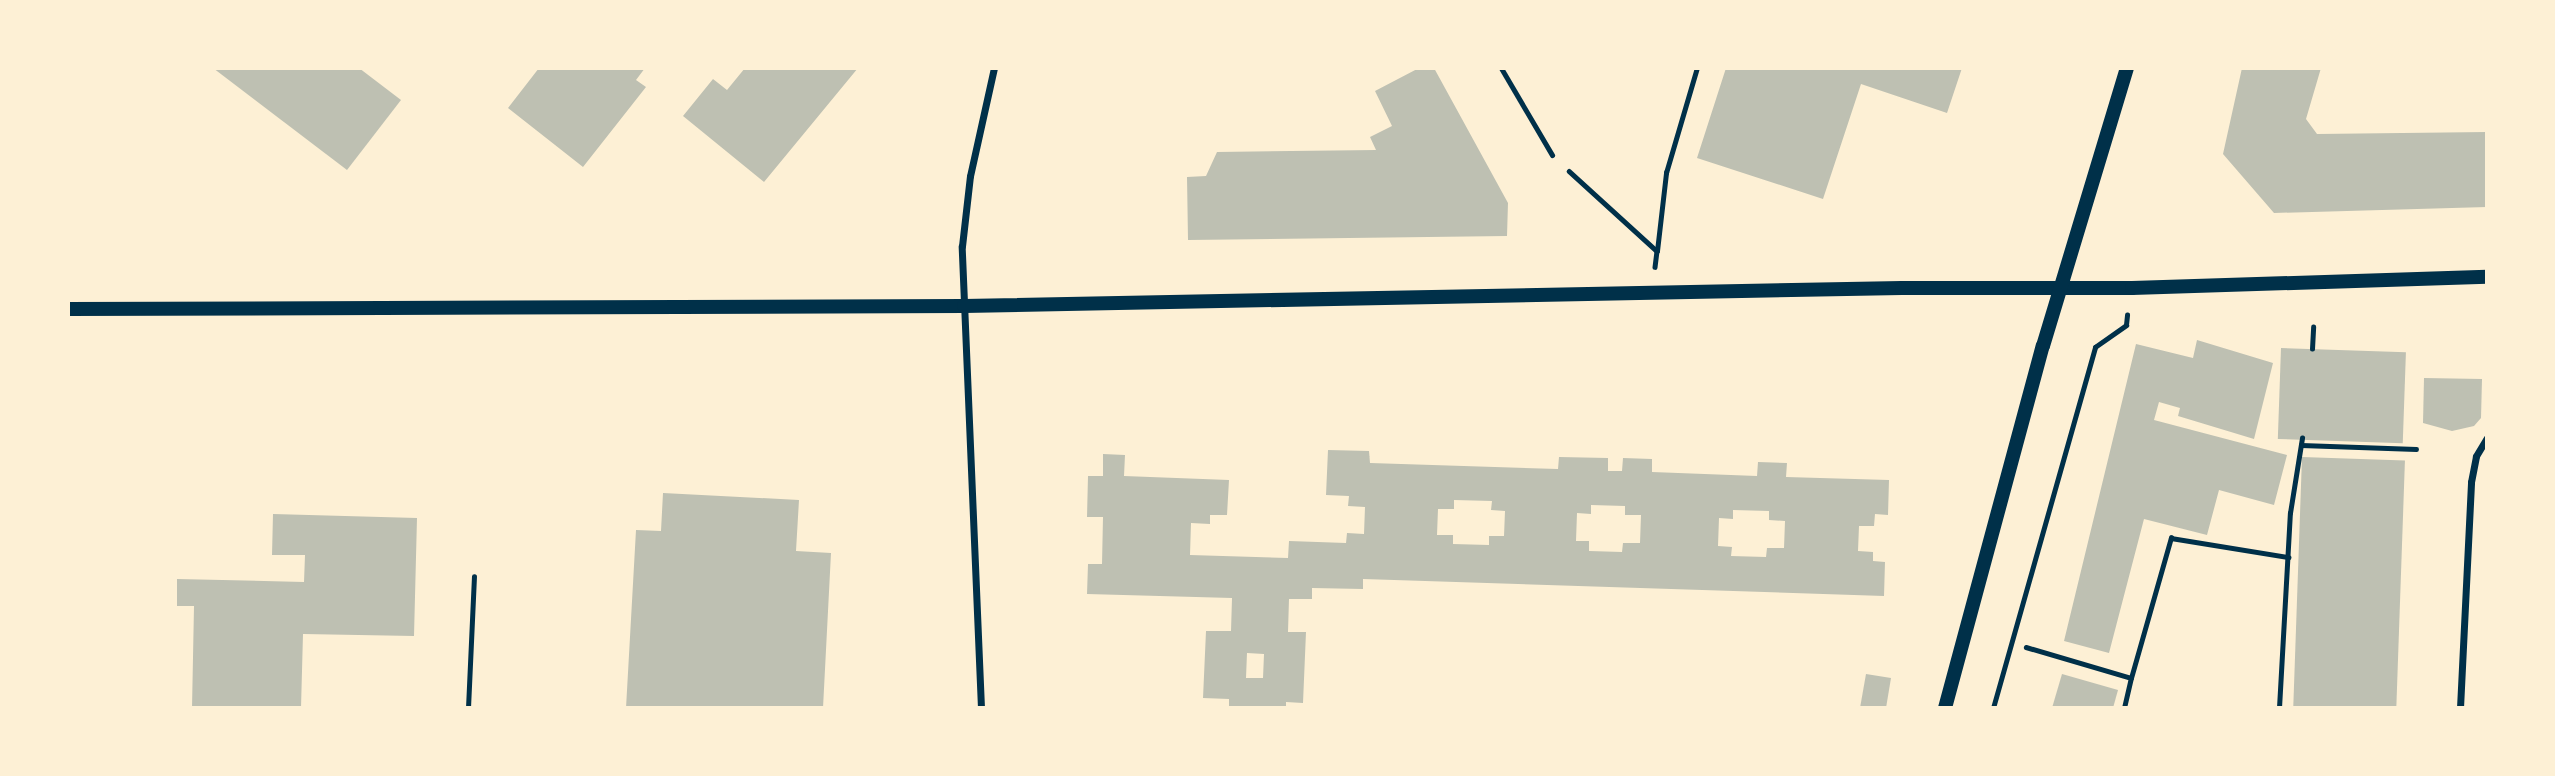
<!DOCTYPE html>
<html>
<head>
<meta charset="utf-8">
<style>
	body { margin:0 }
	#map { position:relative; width:2555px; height:776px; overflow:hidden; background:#fdf0d5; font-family:Inter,sans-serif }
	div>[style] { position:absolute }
	.building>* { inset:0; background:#bec0b2; transform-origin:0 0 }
	.path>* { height:4.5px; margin:-2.25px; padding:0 2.25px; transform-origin:2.25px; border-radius:2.25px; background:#003049 }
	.service>* { height:5px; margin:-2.5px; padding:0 2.5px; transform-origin:2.5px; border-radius:2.5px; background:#003049 }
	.minor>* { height:7px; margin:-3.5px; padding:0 3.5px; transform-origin:3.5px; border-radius:3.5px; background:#003049 }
	.secondary>* { height:14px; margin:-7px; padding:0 7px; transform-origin:7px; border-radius:7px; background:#003049 }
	span { translate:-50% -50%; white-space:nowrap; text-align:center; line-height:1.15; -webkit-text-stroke:6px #fdf0d5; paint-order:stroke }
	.frame { position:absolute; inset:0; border:70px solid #fdf0d5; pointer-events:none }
</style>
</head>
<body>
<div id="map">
	<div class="building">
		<i style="clip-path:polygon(213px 68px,359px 68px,401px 100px,347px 170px)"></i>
		<i style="clip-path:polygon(539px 68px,645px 68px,636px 80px,646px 87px,583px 167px,508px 108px)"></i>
		<i style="clip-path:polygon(745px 68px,858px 68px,764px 182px,683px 116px,713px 79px,727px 90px)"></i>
		<i style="clip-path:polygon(1419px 68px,1434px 68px,1508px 203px,1507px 236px,1188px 240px,1187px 177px,1206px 176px,1217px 152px,1376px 150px,1370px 137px,1392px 126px,1375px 91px)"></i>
		<i style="clip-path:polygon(1726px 68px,1962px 68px,1947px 113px,1861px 84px,1823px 199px,1697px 158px)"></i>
		<i style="clip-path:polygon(2242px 68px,2321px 68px,2306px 119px,2317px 134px,2487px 132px,2487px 207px,2274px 213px,2223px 154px)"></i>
		<i style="clip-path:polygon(2197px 340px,2273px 363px,2254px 439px,2178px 416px,2180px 408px,2159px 402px,2154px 420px,2287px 455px,2274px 505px,2219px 490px,2207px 535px,2144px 519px,2109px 653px,2064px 641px,2136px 344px,2193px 358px)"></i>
		<i style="left:2281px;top:348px;width:125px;height:91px;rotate:2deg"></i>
		<i style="clip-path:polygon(2424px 378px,2482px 379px,2481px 418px,2474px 426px,2452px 431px,2423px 423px)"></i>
		<i style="clip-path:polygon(evenodd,1328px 450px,1369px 451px,1370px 463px,1558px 469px,1559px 457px,1608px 458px,1608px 471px,1622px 471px,1623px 458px,1652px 459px,1652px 472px,1757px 476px,1758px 462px,1787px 463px,1786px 477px,1889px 480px,1888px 515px,1875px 514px,1874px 526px,1859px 526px,1858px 551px,1873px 552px,1873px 561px,1885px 562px,1884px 596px,1363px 579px,1363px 589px,1312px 588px,1312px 599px,1289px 599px,1288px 632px,1306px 632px,1303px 703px,1286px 702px,1286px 708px,1229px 708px,1229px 699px,1203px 698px,1206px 631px,1231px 631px,1232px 598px,1087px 594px,1088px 564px,1102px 564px,1103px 517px,1087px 517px,1088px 476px,1103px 476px,1103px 454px,1125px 455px,1124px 476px,1229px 480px,1227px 515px,1210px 515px,1210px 524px,1191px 523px,1190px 555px,1288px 558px,1289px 541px,1346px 543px,1347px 533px,1364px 534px,1365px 507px,1348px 506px,1349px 496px,1326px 495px,1328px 450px,1454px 500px,1492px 501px,1491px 510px,1505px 511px,1504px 536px,1489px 536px,1489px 545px,1453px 544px,1453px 535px,1437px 535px,1438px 509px,1454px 509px,1454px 500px,1328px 450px,1591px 505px,1625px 506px,1625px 515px,1641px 515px,1640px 543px,1623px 543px,1622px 552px,1589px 551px,1589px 541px,1576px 541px,1577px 513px,1591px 514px,1591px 505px,1328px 450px,1733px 510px,1769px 511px,1769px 520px,1785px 521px,1784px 548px,1767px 548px,1766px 557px,1731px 556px,1732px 547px,1718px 546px,1719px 518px,1733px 519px,1733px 510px,1328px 450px,1247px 653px,1264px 654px,1263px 678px,1246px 678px,1247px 653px)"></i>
		<i style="left:2302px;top:457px;width:103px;height:251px;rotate:2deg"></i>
		<i style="clip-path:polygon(663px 493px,799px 500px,796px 551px,831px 553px,823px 708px,626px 708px,636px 530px,661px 531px)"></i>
		<i style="clip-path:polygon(273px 514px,417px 518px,414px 636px,303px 634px,301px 708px,192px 708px,194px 606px,177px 606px,177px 579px,304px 582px,305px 555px,272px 555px)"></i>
		<i style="clip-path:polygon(1866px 674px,1891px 678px,1886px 708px,1860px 708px)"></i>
		<i style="clip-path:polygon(2062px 674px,2118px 690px,2113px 708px,2052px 708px)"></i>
	</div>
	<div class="path">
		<i style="left:1569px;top:171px;width:119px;rotate:42.3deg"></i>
		<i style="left:1657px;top:251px;width:16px;rotate:97deg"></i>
		<i style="left:1657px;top:251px;width:79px;rotate:-83.4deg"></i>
		<i style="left:1666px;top:173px;width:109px;rotate:-73.6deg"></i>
		<i style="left:2312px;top:349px;width:22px;rotate:-87deg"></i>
		<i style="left:2301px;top:445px;width:115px;rotate:2deg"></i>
		<i style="left:2026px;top:647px;width:109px;rotate:16.4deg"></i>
		<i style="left:2131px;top:678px;width:146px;rotate:-74.1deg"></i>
		<i style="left:2171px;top:538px;width:119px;rotate:9.2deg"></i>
		<i style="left:1993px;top:708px;width:375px;rotate:-74.2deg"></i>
		<i style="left:2095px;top:347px;width:38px;rotate:-35deg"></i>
		<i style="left:2126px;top:325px;width:10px;rotate:-84deg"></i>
		<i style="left:2124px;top:708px;width:31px;rotate:-77deg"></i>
		<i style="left:2279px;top:708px;width:195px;rotate:-86.8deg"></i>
		<i style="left:2290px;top:513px;width:76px;rotate:-80.9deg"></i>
	</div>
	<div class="service">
		<i style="left:1501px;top:68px;width:101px;rotate:59.6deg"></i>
		<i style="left:468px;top:708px;width:132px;rotate:-87.4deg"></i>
	</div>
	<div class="minor">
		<i style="left:981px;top:708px;width:462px;rotate:-92.4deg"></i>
		<i style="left:962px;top:246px;width:70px;rotate:-83.5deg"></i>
		<i style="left:970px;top:176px;width:111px;rotate:-77.5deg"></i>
		<i style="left:2460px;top:708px;width:226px;rotate:-87.2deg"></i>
		<i style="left:2471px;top:482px;width:26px;rotate:-79deg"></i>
		<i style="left:2476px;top:456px;width:21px;rotate:-59deg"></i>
	</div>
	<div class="secondary">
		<i style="left:68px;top:309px;width:896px;rotate:-0.19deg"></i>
		<i style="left:964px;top:306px;width:938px;rotate:-1.1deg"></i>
		<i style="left:1902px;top:288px;width:230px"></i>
		<i style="left:2132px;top:288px;width:355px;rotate:-1.8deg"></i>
		<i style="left:1945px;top:708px;width:375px;rotate:-74.9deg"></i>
		<i style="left:2043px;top:346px;width:290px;rotate:-73.2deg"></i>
	</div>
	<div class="frame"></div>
</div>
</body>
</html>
